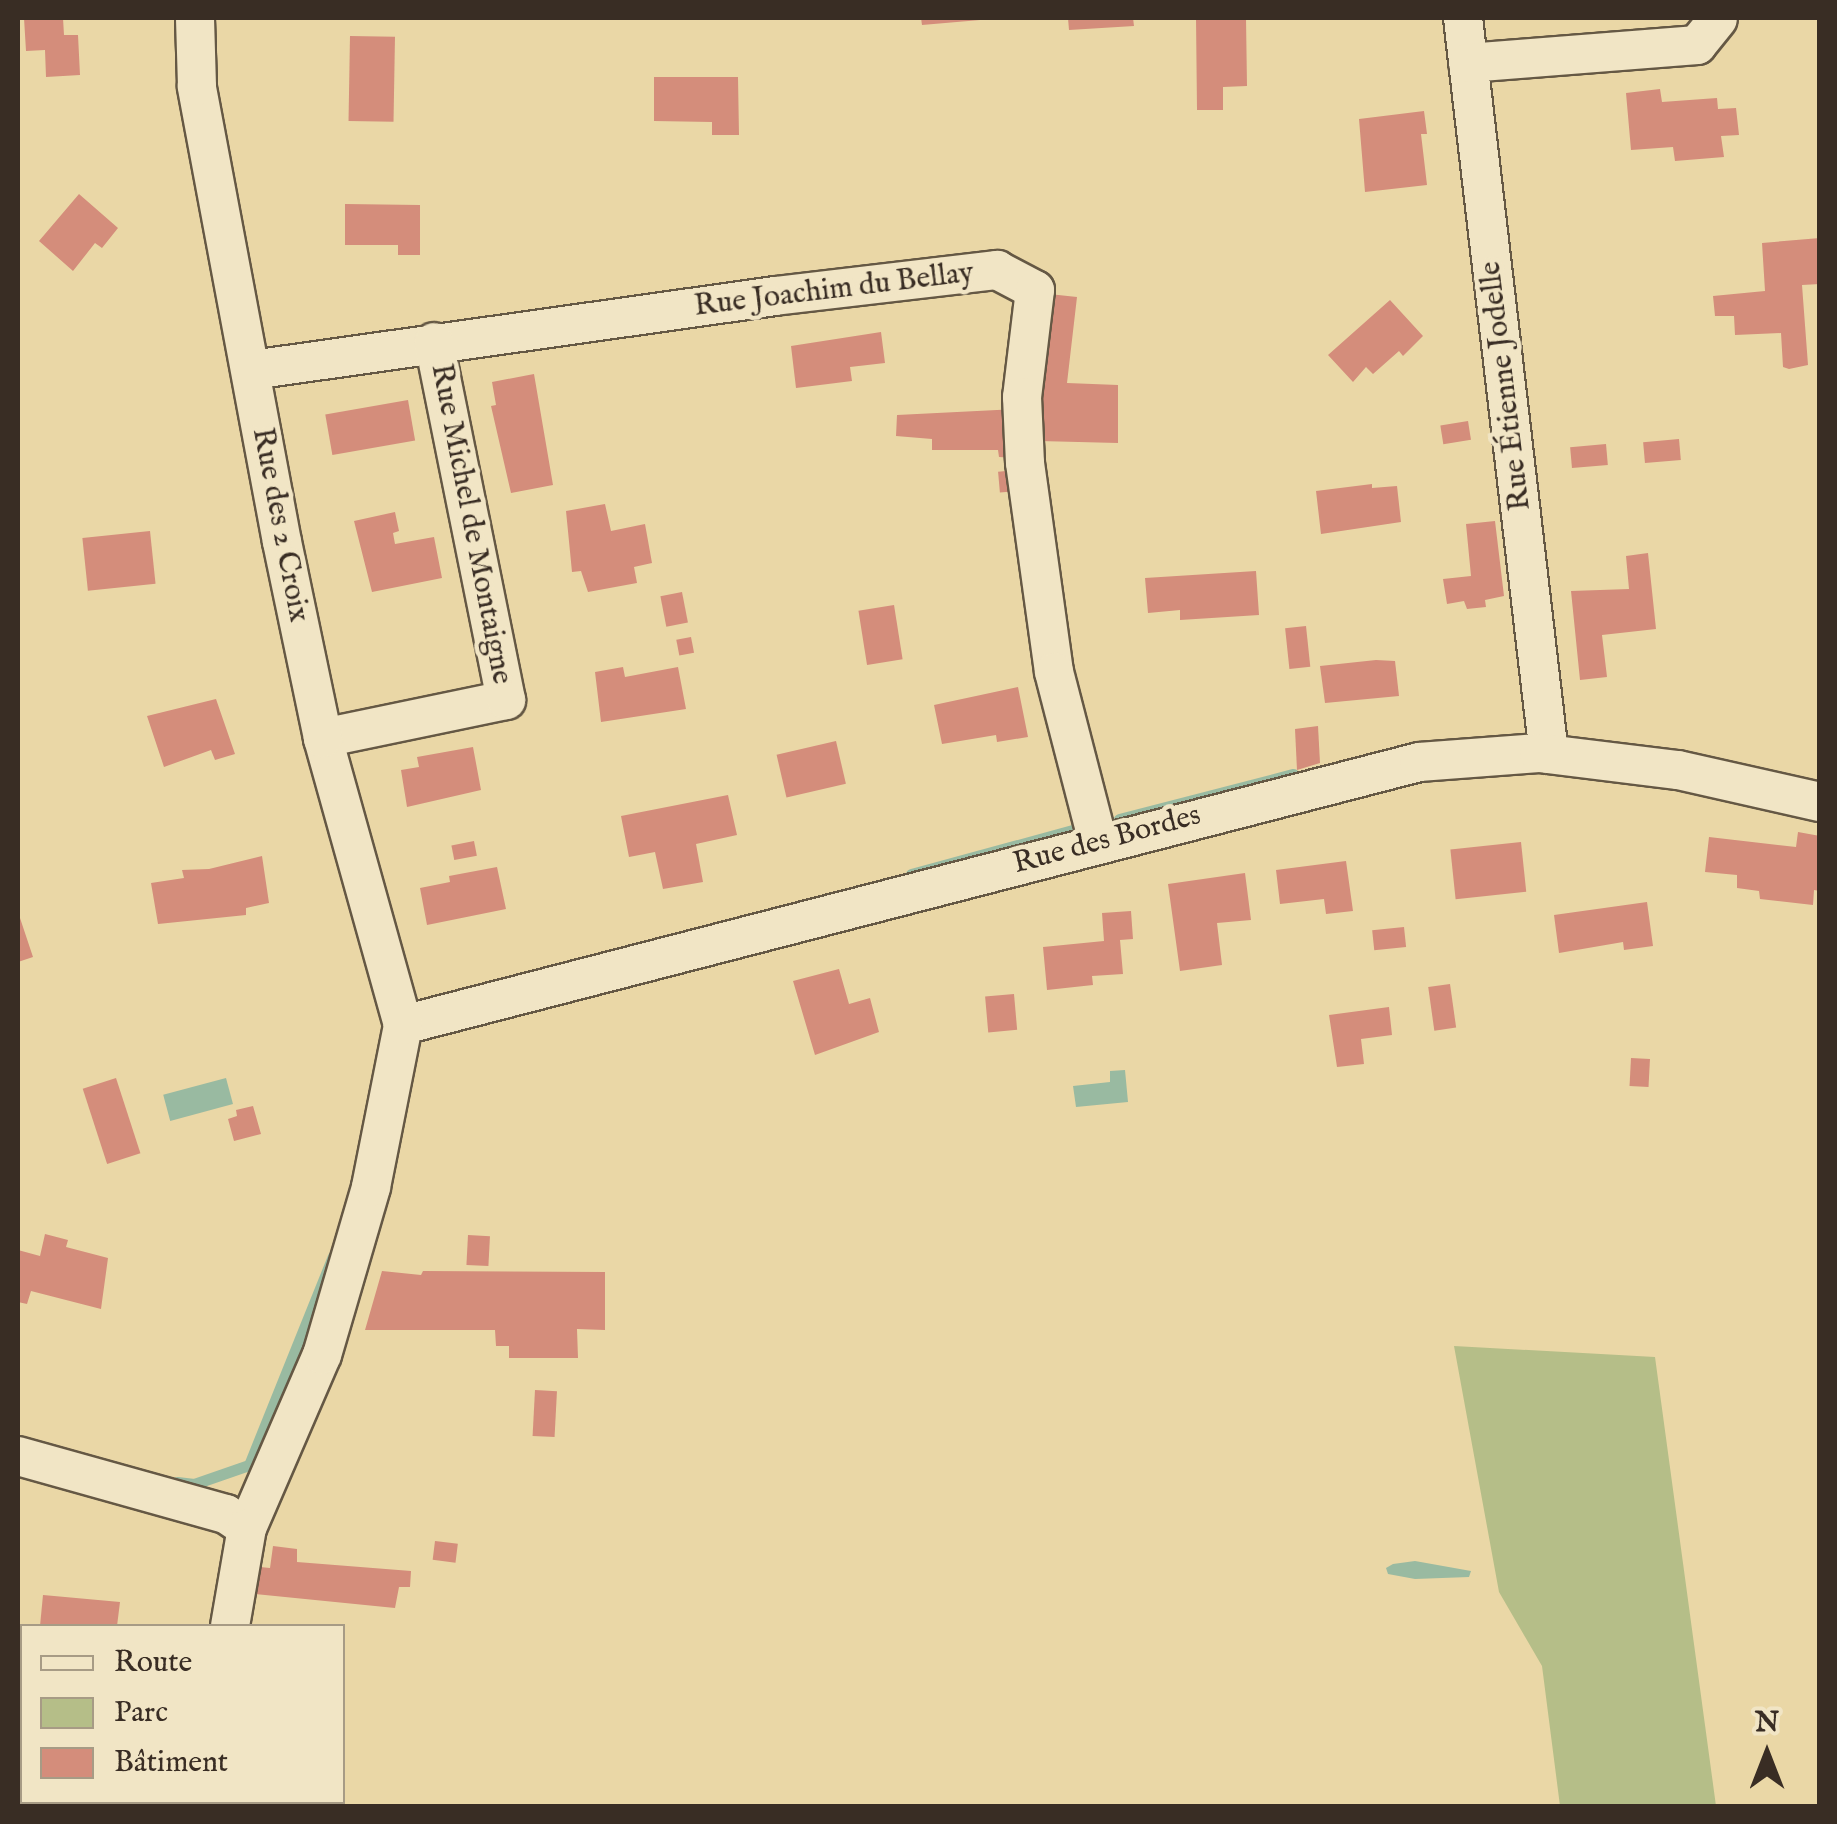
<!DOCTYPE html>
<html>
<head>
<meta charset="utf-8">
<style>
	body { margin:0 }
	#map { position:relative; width:1837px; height:1824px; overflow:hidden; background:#ead7a6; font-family:"IM FELL English",serif }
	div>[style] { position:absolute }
	.green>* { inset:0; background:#b5be88 }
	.water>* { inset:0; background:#99baa1; transform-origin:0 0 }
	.stream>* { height:11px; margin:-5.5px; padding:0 5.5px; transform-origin:5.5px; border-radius:5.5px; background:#99baa1 }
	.building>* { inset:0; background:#d48d7b; transform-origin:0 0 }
	.roads { filter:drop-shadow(2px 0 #655844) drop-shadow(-2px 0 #655844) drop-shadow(0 2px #655844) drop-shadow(0 -2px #655844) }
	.minor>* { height:38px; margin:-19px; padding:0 19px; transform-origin:19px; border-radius:19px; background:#f1e5c5 }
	span { translate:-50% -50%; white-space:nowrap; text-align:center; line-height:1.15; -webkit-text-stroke:9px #f1e5c5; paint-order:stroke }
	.street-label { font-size:30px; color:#392d24 }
	.frame { position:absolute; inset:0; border:20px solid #392d24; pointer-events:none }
	.legend { position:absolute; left:20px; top:1624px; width:325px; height:180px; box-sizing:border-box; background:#f1e5c5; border:2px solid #a79b85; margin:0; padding:12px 18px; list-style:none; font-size:30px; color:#392d24 }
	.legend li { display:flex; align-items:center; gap:20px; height:50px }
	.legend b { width:50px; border:2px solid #a79b85 }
	.north { position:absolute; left:1717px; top:1704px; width:100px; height:100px; -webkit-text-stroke:8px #f1e5c5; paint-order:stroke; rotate:0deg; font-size:28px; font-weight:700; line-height:40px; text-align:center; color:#392d24 }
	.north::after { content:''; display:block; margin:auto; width:35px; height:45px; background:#392d24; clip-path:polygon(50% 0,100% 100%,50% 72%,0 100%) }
</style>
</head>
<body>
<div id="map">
	<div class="green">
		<i style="clip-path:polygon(1454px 1346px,1655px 1357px,1716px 1806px,1560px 1806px,1542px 1666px,1499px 1592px)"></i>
	</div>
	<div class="water">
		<i style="clip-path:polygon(1125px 1070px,1128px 1102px,1076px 1107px,1073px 1086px,1110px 1082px,1110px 1071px)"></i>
		<i style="left:226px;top:1078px;width:27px;height:65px;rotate:75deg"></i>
		<i style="clip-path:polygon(1415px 1561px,1471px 1571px,1469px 1577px,1415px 1579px,1388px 1574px,1386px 1568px,1393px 1564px)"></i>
	</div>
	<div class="stream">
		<i style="left:1119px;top:819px;width:180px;rotate:-14.5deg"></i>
		<i style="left:911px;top:874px;width:172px;rotate:-15.2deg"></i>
		<i style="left:177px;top:1482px;width:17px;rotate:7deg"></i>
		<i style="left:194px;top:1484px;width:58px;rotate:-19.1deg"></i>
		<i style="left:249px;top:1465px;width:225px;rotate:-68.1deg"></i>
	</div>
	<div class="building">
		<i style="clip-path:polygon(24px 18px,63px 18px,64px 35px,78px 35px,80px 75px,46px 77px,45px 50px,26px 51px)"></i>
		<i style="clip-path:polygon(921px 18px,980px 18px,980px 20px,922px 25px)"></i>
		<i style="clip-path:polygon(1068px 18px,1133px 18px,1134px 26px,1069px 30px)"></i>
		<i style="clip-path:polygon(1196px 18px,1246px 18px,1247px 86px,1223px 87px,1223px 110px,1197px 110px)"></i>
		<i style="left:350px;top:36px;width:45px;height:85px;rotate:1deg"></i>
		<i style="clip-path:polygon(654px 77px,738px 77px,739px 135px,712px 135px,712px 122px,654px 121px)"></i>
		<i style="clip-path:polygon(1660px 89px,1662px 102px,1717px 98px,1718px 109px,1736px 108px,1739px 135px,1721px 136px,1724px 157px,1675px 161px,1673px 147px,1631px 150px,1626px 93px)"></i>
		<i style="clip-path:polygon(1424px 111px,1427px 134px,1421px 134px,1427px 185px,1365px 192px,1359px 119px)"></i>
		<i style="clip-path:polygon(79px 194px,118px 228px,102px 248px,95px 243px,73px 271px,39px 241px)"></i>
		<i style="clip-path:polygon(345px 204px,420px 205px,420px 255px,398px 255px,398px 245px,345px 245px)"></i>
		<i style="clip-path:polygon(1820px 238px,1820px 284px,1802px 285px,1808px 365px,1789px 369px,1783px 367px,1781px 333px,1735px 335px,1734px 316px,1715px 316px,1713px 296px,1765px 291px,1762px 243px)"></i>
		<i style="clip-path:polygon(1049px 294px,1077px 297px,1067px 383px,1118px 385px,1118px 443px,1039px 441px)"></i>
		<i style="clip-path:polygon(1390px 300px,1423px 336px,1403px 356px,1399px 351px,1373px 374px,1366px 367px,1353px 382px,1328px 355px)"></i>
		<i style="clip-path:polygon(881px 332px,885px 363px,850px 367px,852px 381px,796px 388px,791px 346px)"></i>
		<i style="clip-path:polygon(534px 374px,553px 485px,511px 493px,491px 406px,496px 405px,492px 382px)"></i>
		<i style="left:408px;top:400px;width:41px;height:84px;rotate:80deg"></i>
		<i style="clip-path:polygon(1017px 409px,1016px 458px,999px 457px,998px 450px,932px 450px,932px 439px,896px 436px,897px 415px)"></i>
		<i style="left:1468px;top:421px;width:19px;height:28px;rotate:81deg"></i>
		<i style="left:1679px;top:439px;width:21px;height:36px;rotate:85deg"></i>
		<i style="left:1606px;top:444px;width:21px;height:36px;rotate:85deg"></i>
		<i style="left:1017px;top:470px;width:21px;height:19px;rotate:85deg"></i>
		<i style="clip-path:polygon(1372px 484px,1372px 488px,1397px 486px,1401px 522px,1321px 534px,1316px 491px)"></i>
		<i style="clip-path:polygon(605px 504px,611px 531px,645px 524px,652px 563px,634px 567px,637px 583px,588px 592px,581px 571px,572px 572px,566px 511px)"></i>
		<i style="clip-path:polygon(395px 512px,399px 531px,393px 533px,395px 544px,434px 537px,442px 578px,372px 592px,354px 521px)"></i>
		<i style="clip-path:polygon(1495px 521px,1504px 596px,1485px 600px,1486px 607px,1467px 609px,1464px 601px,1447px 604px,1443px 579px,1471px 576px,1466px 524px)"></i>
		<i style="left:150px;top:531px;width:53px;height:68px;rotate:84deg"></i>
		<i style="clip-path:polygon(1648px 553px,1656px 629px,1602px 635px,1607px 677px,1580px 680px,1571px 591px,1629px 589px,1626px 556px)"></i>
		<i style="clip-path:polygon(1256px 571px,1259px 615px,1180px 620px,1180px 610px,1148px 613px,1145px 578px)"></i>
		<i style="left:682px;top:592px;width:31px;height:22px;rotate:79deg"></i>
		<i style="left:894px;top:605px;width:55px;height:36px;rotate:81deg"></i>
		<i style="left:1306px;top:626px;width:41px;height:21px;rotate:84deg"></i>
		<i style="left:691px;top:637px;width:16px;height:15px;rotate:79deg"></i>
		<i style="clip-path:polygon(1376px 660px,1395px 661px,1399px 696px,1325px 703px,1320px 666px)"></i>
		<i style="clip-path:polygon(623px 667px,625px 677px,678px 667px,686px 709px,601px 722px,595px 672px)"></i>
		<i style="clip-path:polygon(1018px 687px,1028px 737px,997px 742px,996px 735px,942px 744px,934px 705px)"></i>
		<i style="clip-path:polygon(216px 699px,235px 754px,215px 760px,211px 750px,164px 767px,147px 716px)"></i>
		<i style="clip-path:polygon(1318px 726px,1320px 763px,1297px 770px,1295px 729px)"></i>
		<i style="left:836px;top:741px;width:44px;height:61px;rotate:77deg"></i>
		<i style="clip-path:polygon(473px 747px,481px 790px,407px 807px,401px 770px,419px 767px,417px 757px)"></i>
		<i style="clip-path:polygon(728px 795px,737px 835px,696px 844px,703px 882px,663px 889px,655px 852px,629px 857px,621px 816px)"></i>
		<i style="clip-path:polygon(1798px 832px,1820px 836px,1820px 891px,1814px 890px,1813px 905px,1760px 899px,1759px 891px,1737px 888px,1737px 875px,1705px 872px,1709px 837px,1796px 847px)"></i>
		<i style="left:474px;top:841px;width:15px;height:23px;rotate:79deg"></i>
		<i style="left:1521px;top:842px;width:50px;height:71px;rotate:84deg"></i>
		<i style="clip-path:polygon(262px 856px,269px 903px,246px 908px,246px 915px,158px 924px,151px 883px,184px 878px,182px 870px,209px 869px)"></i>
		<i style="clip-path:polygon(1346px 861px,1353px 911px,1326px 914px,1324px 899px,1280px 904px,1276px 870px)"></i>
		<i style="clip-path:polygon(497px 867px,506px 909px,427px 925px,420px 888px,450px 882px,449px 876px)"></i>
		<i style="clip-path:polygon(1245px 873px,1251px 920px,1217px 923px,1222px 965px,1180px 971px,1168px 884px)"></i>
		<i style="clip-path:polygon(1647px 902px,1653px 946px,1624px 950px,1623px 942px,1559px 953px,1554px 915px)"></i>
		<i style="clip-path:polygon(1131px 911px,1133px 939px,1120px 940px,1123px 974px,1092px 976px,1093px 985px,1047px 990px,1043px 947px,1104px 941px,1102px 913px)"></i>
		<i style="clip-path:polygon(18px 912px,33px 957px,18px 962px)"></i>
		<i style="left:1404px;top:927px;width:20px;height:32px;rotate:84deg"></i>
		<i style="clip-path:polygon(839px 969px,849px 1004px,870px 998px,879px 1032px,815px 1055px,793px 981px)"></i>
		<i style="left:1450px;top:984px;width:44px;height:22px;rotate:82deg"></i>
		<i style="left:1014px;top:994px;width:36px;height:29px;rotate:85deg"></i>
		<i style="clip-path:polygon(1389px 1007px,1392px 1035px,1361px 1039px,1364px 1064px,1337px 1067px,1329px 1015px)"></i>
		<i style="left:1631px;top:1058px;width:19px;height:28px;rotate:3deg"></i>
		<i style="left:116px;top:1078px;width:79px;height:35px;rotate:72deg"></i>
		<i style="clip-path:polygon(253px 1106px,261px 1134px,234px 1141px,228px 1119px,237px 1116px,236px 1110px)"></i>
		<i style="clip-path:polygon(45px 1234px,68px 1240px,66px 1247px,108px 1258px,101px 1309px,31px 1291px,27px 1304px,18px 1302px,18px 1250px,40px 1256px)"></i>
		<i style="left:468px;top:1235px;width:22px;height:30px;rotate:3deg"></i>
		<i style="clip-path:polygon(382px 1271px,421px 1275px,423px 1271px,605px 1272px,605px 1330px,577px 1329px,578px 1358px,509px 1358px,509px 1346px,496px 1346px,495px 1330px,365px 1330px)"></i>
		<i style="left:535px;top:1390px;width:22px;height:46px;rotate:3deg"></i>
		<i style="left:435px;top:1541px;width:23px;height:19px;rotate:7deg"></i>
		<i style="clip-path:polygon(273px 1546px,297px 1549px,297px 1562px,411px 1571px,410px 1587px,399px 1587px,395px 1608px,255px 1594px,260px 1567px,270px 1568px)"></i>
		<i style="clip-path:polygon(43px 1595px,120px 1602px,117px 1626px,40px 1626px)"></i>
	</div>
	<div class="roads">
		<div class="minor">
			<i style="left:1463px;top:18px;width:741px;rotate:83.34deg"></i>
			<i style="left:1468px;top:63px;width:230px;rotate:-4.5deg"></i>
			<i style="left:1697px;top:45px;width:33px;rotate:-51deg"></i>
			<i style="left:252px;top:370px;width:528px;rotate:-8.05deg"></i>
			<i style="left:775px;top:296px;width:224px;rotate:-6.7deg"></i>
			<i style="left:997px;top:270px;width:43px;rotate:27.8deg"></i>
			<i style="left:1035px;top:290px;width:108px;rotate:96.9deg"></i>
			<i style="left:1022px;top:397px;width:66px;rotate:87.4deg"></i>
			<i style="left:1025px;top:463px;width:211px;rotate:82.1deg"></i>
			<i style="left:1054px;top:672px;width:176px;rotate:75.5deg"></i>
			<i style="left:323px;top:738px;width:187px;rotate:-11.7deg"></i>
			<i style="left:506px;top:700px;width:365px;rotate:-101.4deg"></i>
			<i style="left:403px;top:1025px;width:1049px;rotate:-14.51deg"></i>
			<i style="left:1419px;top:762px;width:120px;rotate:-4.3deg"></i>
			<i style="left:1539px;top:753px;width:140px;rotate:7deg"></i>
			<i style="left:1678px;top:770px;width:146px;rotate:12.7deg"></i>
			<i style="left:18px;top:1456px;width:216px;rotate:15.6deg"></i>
			<i style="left:226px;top:1514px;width:25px;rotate:34deg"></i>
			<i style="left:247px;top:1528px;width:189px;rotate:-66.6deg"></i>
			<i style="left:322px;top:1355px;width:175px;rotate:-73.7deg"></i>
			<i style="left:371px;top:1187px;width:165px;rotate:-78.8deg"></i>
			<i style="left:403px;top:1025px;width:298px;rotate:-105.6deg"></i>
			<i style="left:323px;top:738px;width:200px;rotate:-101.8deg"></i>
			<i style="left:282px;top:542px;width:464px;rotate:-100.6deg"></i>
			<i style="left:197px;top:86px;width:68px;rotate:-91.7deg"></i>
			<i style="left:230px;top:1626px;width:99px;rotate:-80.2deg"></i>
			<i style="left:199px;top:1806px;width:4px;rotate:-76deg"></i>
		</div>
	</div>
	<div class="street-label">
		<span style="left:834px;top:290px;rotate:-7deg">Rue Joachim du Bellay</span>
		<span style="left:1506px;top:386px;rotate:-97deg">Rue Étienne Jodelle</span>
		<span style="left:471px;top:524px;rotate:79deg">Rue Michel de Montaigne</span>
		<span style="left:280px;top:525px;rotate:79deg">Rue des 2 Croix</span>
		<span style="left:1107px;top:840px;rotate:-15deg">Rue des Bordes</span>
	</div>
	<div class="frame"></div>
	<ul class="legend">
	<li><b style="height:12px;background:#f1e5c5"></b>Route</li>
	<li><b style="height:28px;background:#b5be88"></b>Parc</li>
	<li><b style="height:28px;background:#d48d7b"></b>Bâtiment</li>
	</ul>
	<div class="north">N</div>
</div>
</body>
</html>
